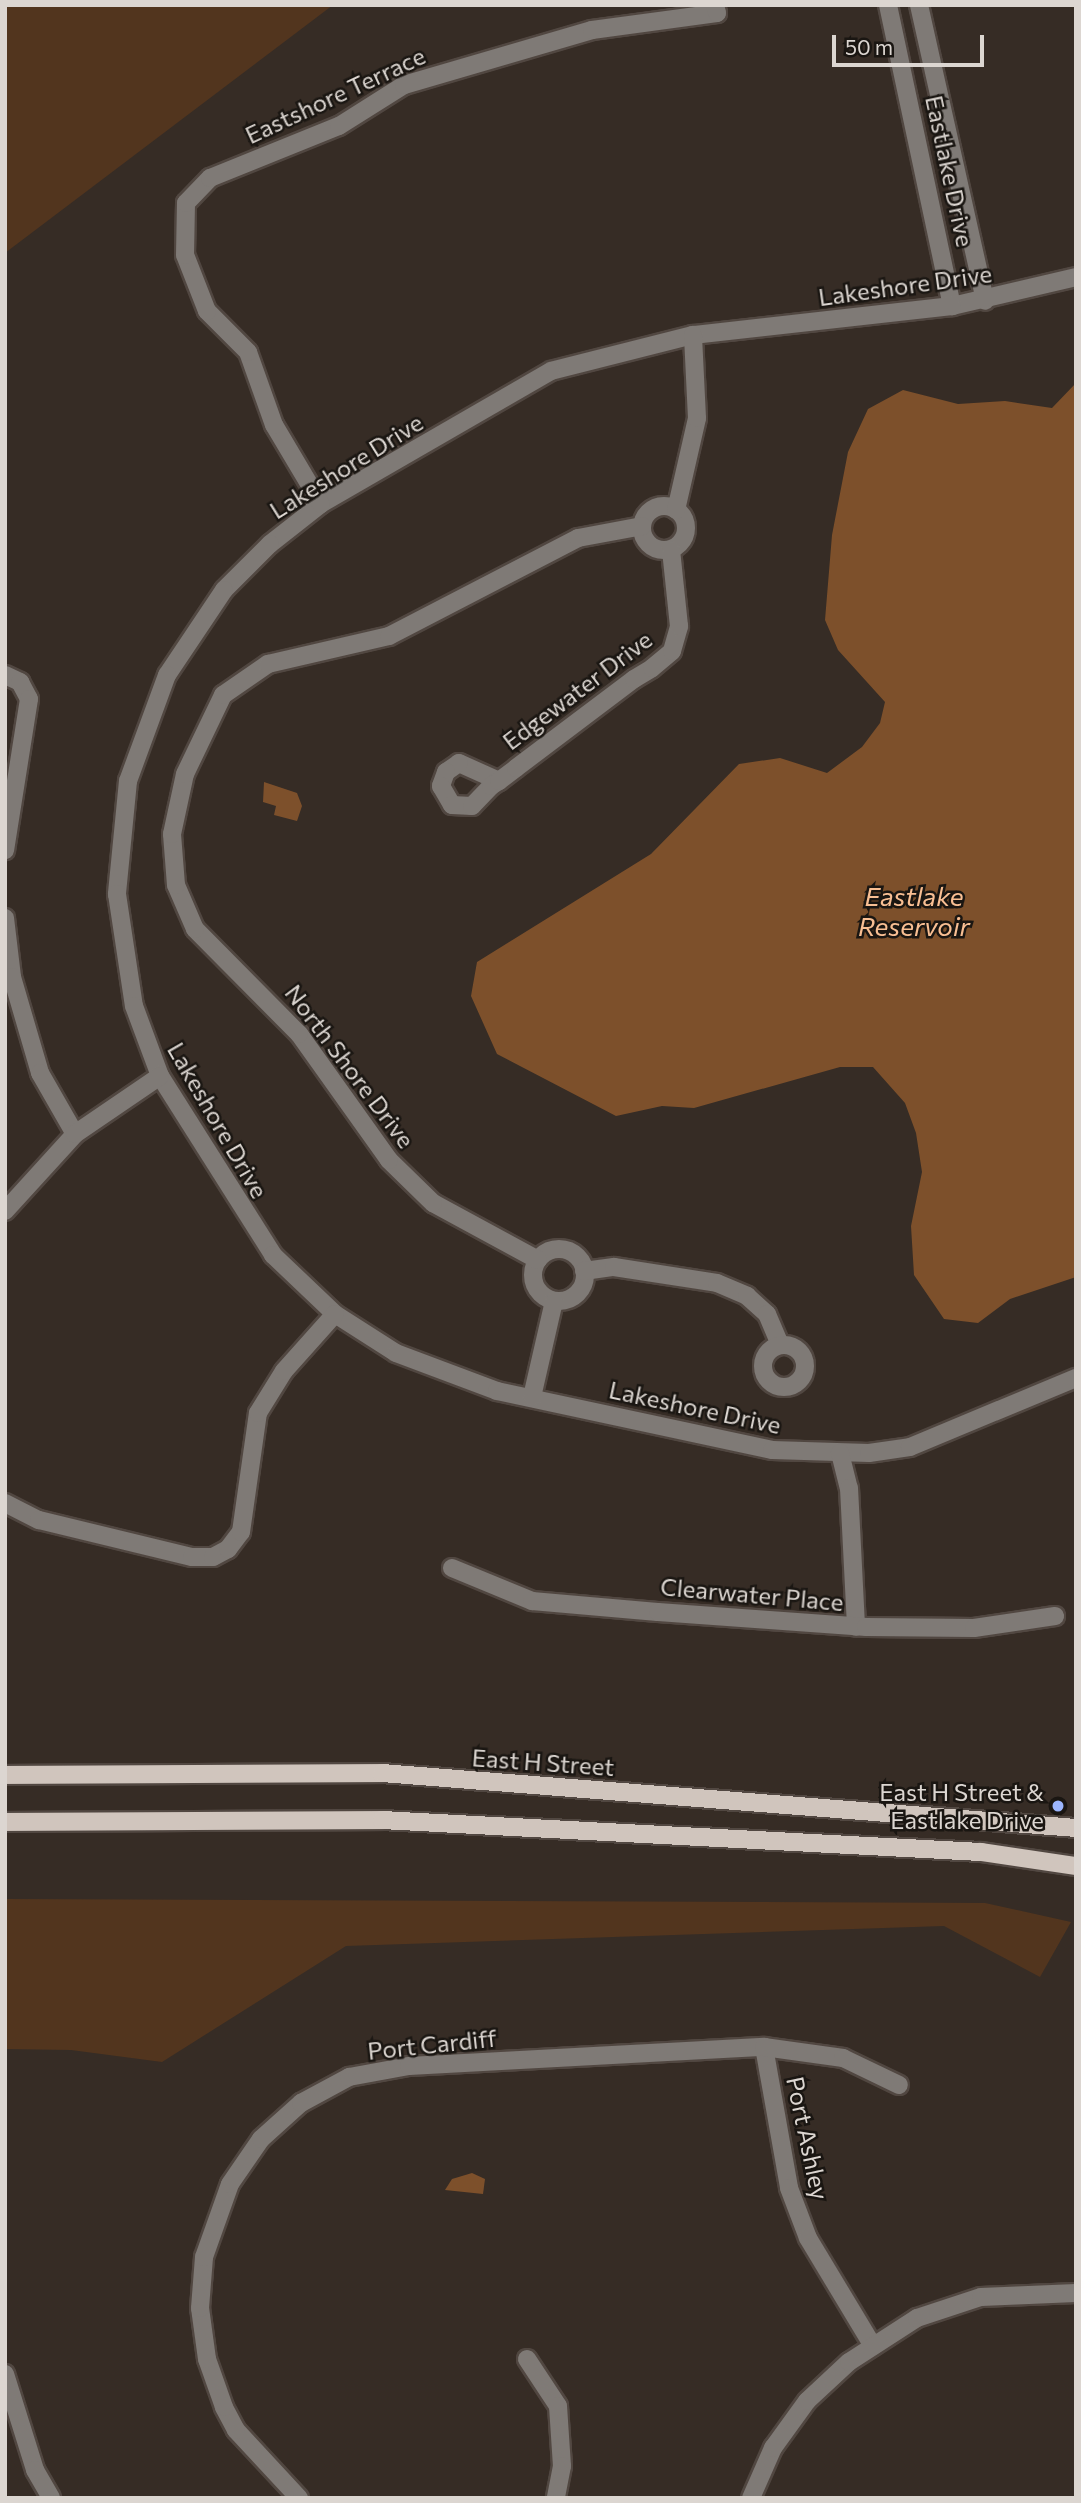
<!DOCTYPE html>
<html>
<head>
<meta charset="utf-8">
<style>
	body { margin:0 }
	#map { position:relative; width:1081px; height:2503px; overflow:hidden; background:#362c25; font-family:Commissioner,sans-serif }
	div>[style] { position:absolute }
	.green>* { inset:0; background:#52351e }
	.water>* { inset:0; background:#7d502b }
	.roads { filter:drop-shadow(2px 0 #514741) drop-shadow(-2px 0 #514741) drop-shadow(0 2px #514741) drop-shadow(0 -2px #514741) }
	.minor>* { height:18px; margin:-9px; padding:0 9px; transform-origin:9px; border-radius:9px; background:#7f7a76 }
	.minor>.ring { margin:-9px; padding:0; box-sizing:content-box; background:none; border:18px solid #7f7a76; border-radius:50% }
	.major>* { height:18px; margin:-9px; padding:0 9px; transform-origin:9px; border-radius:9px; background:#d0c5bd }
	.dots>* { width:19px; height:19px; translate:-50% -50%; box-sizing:border-box; border:4px solid #1a1612; border-radius:50% }
	span { translate:-50% -50%; white-space:nowrap; text-align:center; line-height:1.15; -webkit-text-stroke:5px #1a1612; paint-order:stroke }
	.street-label { font-size:24px; color:#dcd6d1 }
	.poi-label { font-size:24px; color:#dcd6d1 }
	.right { translate:-100% -50%; text-align:right }
	.water-label { font-size:26px; color:#f9bf93; font-style:italic }
	.frame { position:absolute; inset:0; border:7px solid #dcd6d1; pointer-events:none }
	.scale { position:absolute; left:832px; top:35px; width:152px; height:32px; box-sizing:border-box; border:4px solid #dcd6d1; border-top:0; padding-left:9px; font-size:21px; line-height:24px; white-space:nowrap; color:#dcd6d1; -webkit-text-stroke:5px #1a1612; paint-order:stroke }
</style>
</head>
<body>
<div id="map">
	<div class="green">
		<i style="clip-path:polygon(5px 5px,333px 5px,5px 253px)"></i>
		<i style="clip-path:polygon(5px 1899px,985px 1903px,1071px 1922px,1040px 1977px,944px 1926px,346px 1946px,162px 2062px,71px 2050px,5px 2049px)"></i>
	</div>
	<div class="water">
		<i style="clip-path:polygon(1076px 383px,1076px 1277px,1010px 1299px,978px 1323px,944px 1319px,914px 1275px,911px 1226px,922px 1172px,916px 1133px,905px 1103px,873px 1067px,840px 1067px,694px 1108px,662px 1106px,616px 1116px,497px 1054px,471px 996px,477px 962px,651px 854px,739px 764px,780px 758px,827px 773px,862px 747px,880px 723px,885px 702px,838px 650px,825px 620px,832px 535px,848px 452px,868px 409px,903px 390px,958px 404px,1005px 401px,1052px 408px)"></i>
		<i style="clip-path:polygon(264px 782px,297px 793px,302px 806px,297px 821px,274px 815px,276px 806px,263px 802px)"></i>
		<i style="clip-path:polygon(472px 2173px,485px 2179px,483px 2194px,445px 2190px,452px 2179px)"></i>
	</div>
	<div class="roads">
		<div class="minor">
			<i style="left:888px;top:5px;width:308px;rotate:78deg"></i>
			<i style="left:919px;top:5px;width:303px;rotate:77.4deg"></i>
			<i style="left:1076px;top:277px;width:127px;rotate:166.8deg"></i>
			<i style="left:952px;top:306px;width:261px;rotate:173.6deg"></i>
			<i style="left:693px;top:335px;width:146px;rotate:165.8deg"></i>
			<i style="left:551px;top:371px;width:266px;rotate:150deg"></i>
			<i style="left:321px;top:504px;width:65px;rotate:141.9deg"></i>
			<i style="left:270px;top:544px;width:65px;rotate:135deg"></i>
			<i style="left:224px;top:590px;width:102px;rotate:123.8deg"></i>
			<i style="left:167px;top:675px;width:113px;rotate:110.2deg"></i>
			<i style="left:128px;top:781px;width:114px;rotate:95.6deg"></i>
			<i style="left:117px;top:894px;width:113px;rotate:81.4deg"></i>
			<i style="left:134px;top:1006px;width:75px;rotate:69.6deg"></i>
			<i style="left:160px;top:1076px;width:212px;rotate:57.7deg"></i>
			<i style="left:273px;top:1255px;width:86px;rotate:43.6deg"></i>
			<i style="left:335px;top:1314px;width:72px;rotate:32.6deg"></i>
			<i style="left:396px;top:1353px;width:108px;rotate:20.6deg"></i>
			<i style="left:497px;top:1391px;width:281px;rotate:12.1deg"></i>
			<i style="left:772px;top:1450px;width:97px;rotate:1.8deg"></i>
			<i style="left:869px;top:1453px;width:41px;rotate:-8.3deg"></i>
			<i style="left:910px;top:1447px;width:180px;rotate:-22.6deg"></i>
			<i style="left:321px;top:504px;width:92px;rotate:-120.7deg"></i>
			<i style="left:274px;top:425px;width:77px;rotate:-109.6deg"></i>
			<i style="left:248px;top:352px;width:58px;rotate:-135deg"></i>
			<i style="left:207px;top:311px;width:60px;rotate:-111.4deg"></i>
			<i style="left:185px;top:255px;width:52px;rotate:-88.9deg"></i>
			<i style="left:186px;top:203px;width:35px;rotate:-46deg"></i>
			<i style="left:210px;top:178px;width:139px;rotate:-22deg"></i>
			<i style="left:339px;top:126px;width:77px;rotate:-32.2deg"></i>
			<i style="left:404px;top:85px;width:196px;rotate:-16.3deg"></i>
			<i style="left:592px;top:30px;width:126px;rotate:-7.7deg"></i>
			<i style="left:717px;top:13px;width:8px;rotate:-104deg"></i>
			<i class="ring" style="left:642px;top:506px;width:26px;height:26px"></i>
			<i style="left:676px;top:510px;width:94px;rotate:-77.1deg"></i>
			<i style="left:697px;top:418px;width:83px;rotate:-92.8deg"></i>
			<i style="left:5px;top:675px;width:17px;rotate:25deg"></i>
			<i style="left:20px;top:682px;width:19px;rotate:62deg"></i>
			<i style="left:29px;top:699px;width:153px;rotate:99deg"></i>
			<i style="left:499px;top:781px;width:44px;rotate:-155.8deg"></i>
			<i style="left:459px;top:763px;width:16px;rotate:145deg"></i>
			<i style="left:446px;top:772px;width:15px;rotate:110deg"></i>
			<i style="left:441px;top:786px;width:22px;rotate:60deg"></i>
			<i style="left:452px;top:805px;width:20px;rotate:3deg"></i>
			<i style="left:472px;top:806px;width:28px;rotate:-46deg"></i>
			<i style="left:491px;top:786px;width:9px;rotate:-32deg"></i>
			<i style="left:499px;top:781px;width:21px;rotate:-37deg"></i>
			<i style="left:516px;top:768px;width:148px;rotate:-37deg"></i>
			<i style="left:634px;top:679px;width:21px;rotate:-31deg"></i>
			<i style="left:652px;top:668px;width:26px;rotate:-40deg"></i>
			<i style="left:672px;top:651px;width:26px;rotate:-74deg"></i>
			<i style="left:679px;top:626px;width:76px;rotate:-96deg"></i>
			<i style="left:5px;top:918px;width:59px;rotate:83.2deg"></i>
			<i style="left:12px;top:977px;width:100px;rotate:73.7deg"></i>
			<i style="left:40px;top:1073px;width:70px;rotate:60.2deg"></i>
			<i style="left:5px;top:1211px;width:104px;rotate:-47.7deg"></i>
			<i style="left:75px;top:1134px;width:103px;rotate:-34.3deg"></i>
			<i class="ring" style="left:533px;top:1249px;width:34px;height:34px"></i>
			<i style="left:538px;top:1260px;width:119px;rotate:-151.5deg"></i>
			<i style="left:433px;top:1203px;width:62px;rotate:-135.7deg"></i>
			<i style="left:389px;top:1160px;width:155px;rotate:-125.5deg"></i>
			<i style="left:299px;top:1034px;width:148px;rotate:-134.7deg"></i>
			<i style="left:195px;top:929px;width:48px;rotate:-113.4deg"></i>
			<i style="left:176px;top:885px;width:51px;rotate:-94.5deg"></i>
			<i style="left:172px;top:834px;width:61px;rotate:-77.8deg"></i>
			<i style="left:185px;top:774px;width:88px;rotate:-64.3deg"></i>
			<i style="left:223px;top:695px;width:55px;rotate:-34.6deg"></i>
			<i style="left:268px;top:664px;width:124px;rotate:-13deg"></i>
			<i style="left:389px;top:636px;width:213px;rotate:-27.4deg"></i>
			<i style="left:578px;top:538px;width:65px;rotate:-10.6deg"></i>
			<i style="left:584px;top:1271px;width:30px;rotate:-8deg"></i>
			<i style="left:614px;top:1267px;width:104px;rotate:8.8deg"></i>
			<i style="left:717px;top:1283px;width:33px;rotate:23deg"></i>
			<i style="left:747px;top:1296px;width:27px;rotate:42deg"></i>
			<i style="left:767px;top:1314px;width:33px;rotate:67deg"></i>
			<i class="ring" style="left:763px;top:1345px;width:24px;height:24px"></i>
			<i style="left:532px;top:1397px;width:98px;rotate:-77.1deg"></i>
			<i style="left:840px;top:1453px;width:36px;rotate:76deg"></i>
			<i style="left:849px;top:1488px;width:139px;rotate:87.1deg"></i>
			<i style="left:5px;top:1503px;width:38px;rotate:27deg"></i>
			<i style="left:39px;top:1520px;width:157px;rotate:13.6deg"></i>
			<i style="left:192px;top:1557px;width:21px"></i>
			<i style="left:213px;top:1557px;width:17px;rotate:-28deg"></i>
			<i style="left:228px;top:1549px;width:21px;rotate:-53deg"></i>
			<i style="left:241px;top:1532px;width:120px;rotate:-81.9deg"></i>
			<i style="left:258px;top:1413px;width:49px;rotate:-58.2deg"></i>
			<i style="left:284px;top:1371px;width:76px;rotate:-48.2deg"></i>
			<i style="left:452px;top:1568px;width:87px;rotate:22.4deg"></i>
			<i style="left:532px;top:1601px;width:126px;rotate:5deg"></i>
			<i style="left:658px;top:1612px;width:209px;rotate:4.1deg"></i>
			<i style="left:866px;top:1627px;width:108px;rotate:0.5deg"></i>
			<i style="left:974px;top:1628px;width:82px;rotate:-8.4deg"></i>
			<i style="left:764px;top:2047px;width:143px;rotate:79.9deg"></i>
			<i style="left:789px;top:2188px;width:53px;rotate:69.2deg"></i>
			<i style="left:808px;top:2238px;width:126px;rotate:59deg"></i>
			<i style="left:527px;top:2359px;width:56px;rotate:56.6deg"></i>
			<i style="left:558px;top:2406px;width:60px;rotate:86.2deg"></i>
			<i style="left:562px;top:2466px;width:33px;rotate:101deg"></i>
			<i style="left:5px;top:2374px;width:101px;rotate:72.6deg"></i>
			<i style="left:35px;top:2470px;width:32px;rotate:60deg"></i>
			<i style="left:299px;top:2498px;width:93px;rotate:-132.8deg"></i>
			<i style="left:236px;top:2430px;width:26px;rotate:-118deg"></i>
			<i style="left:224px;top:2407px;width:51px;rotate:-109.5deg"></i>
			<i style="left:207px;top:2359px;width:51px;rotate:-97.8deg"></i>
			<i style="left:200px;top:2308px;width:51px;rotate:-85.5deg"></i>
			<i style="left:204px;top:2257px;width:77px;rotate:-70.4deg"></i>
			<i style="left:230px;top:2184px;width:55px;rotate:-55.4deg"></i>
			<i style="left:261px;top:2139px;width:54px;rotate:-42deg"></i>
			<i style="left:301px;top:2103px;width:55px;rotate:-28.4deg"></i>
			<i style="left:349px;top:2077px;width:61px;rotate:-10.4deg"></i>
			<i style="left:409px;top:2066px;width:356px;rotate:-3.1deg"></i>
			<i style="left:764px;top:2047px;width:80px;rotate:7.9deg"></i>
			<i style="left:843px;top:2058px;width:62px;rotate:25.7deg"></i>
			<i style="left:751px;top:2498px;width:55px;rotate:-66.3deg"></i>
			<i style="left:773px;top:2448px;width:58px;rotate:-54.1deg"></i>
			<i style="left:807px;top:2401px;width:57px;rotate:-42.9deg"></i>
			<i style="left:849px;top:2362px;width:81px;rotate:-32.9deg"></i>
			<i style="left:917px;top:2318px;width:67px;rotate:-18.2deg"></i>
			<i style="left:981px;top:2297px;width:95px;rotate:-2.4deg"></i>
		</div>
		<div class="major">
			<i style="left:5px;top:1775px;width:377px;rotate:-0.3deg"></i>
			<i style="left:382px;top:1773px;width:696px;rotate:4.53deg"></i>
			<i style="left:5px;top:1822px;width:377px;rotate:-0.3deg"></i>
			<i style="left:382px;top:1820px;width:600px;rotate:3.06deg"></i>
			<i style="left:981px;top:1852px;width:96px;rotate:8.4deg"></i>
		</div>
	</div>
	<div class="dots">
		<i style="left:1058px;top:1806px;background:#9bb5fd"></i>
	</div>
	<div class="street-label">
		<span style="left:335px;top:95px;rotate:-25deg">Eastshore Terrace</span>
		<span style="left:950px;top:171px;rotate:78deg">Eastlake Drive</span>
		<span style="left:905px;top:285px;rotate:-8deg">Lakeshore Drive</span>
		<span style="left:346px;top:466px;rotate:-32deg">Lakeshore Drive</span>
		<span style="left:577px;top:690px;rotate:-37deg">Edgewater Drive</span>
		<span style="left:350px;top:1066px;rotate:53deg">North Shore Drive</span>
		<span style="left:218px;top:1120px;rotate:60deg">Lakeshore Drive</span>
		<span style="left:695px;top:1407px;rotate:12deg">Lakeshore Drive</span>
		<span style="left:752px;top:1594px;rotate:5deg">Clearwater Place</span>
		<span style="left:543px;top:1762px;rotate:4deg">East H Street</span>
		<span style="left:432px;top:2044px;rotate:-6deg">Port Cardiff</span>
		<span style="left:808px;top:2138px;rotate:78deg">Port Ashley</span>
	</div>
	<div class="poi-label">
		<span class="right" style="left:1044px;top:1806px">East H Street &amp;<br>Eastlake Drive</span>
	</div>
	<div class="water-label">
		<span style="left:914px;top:911px">Eastlake<br>Reservoir</span>
	</div>
	<div class="frame"></div>
	<div class="scale">50 m</div>
</div>
</body>
</html>
